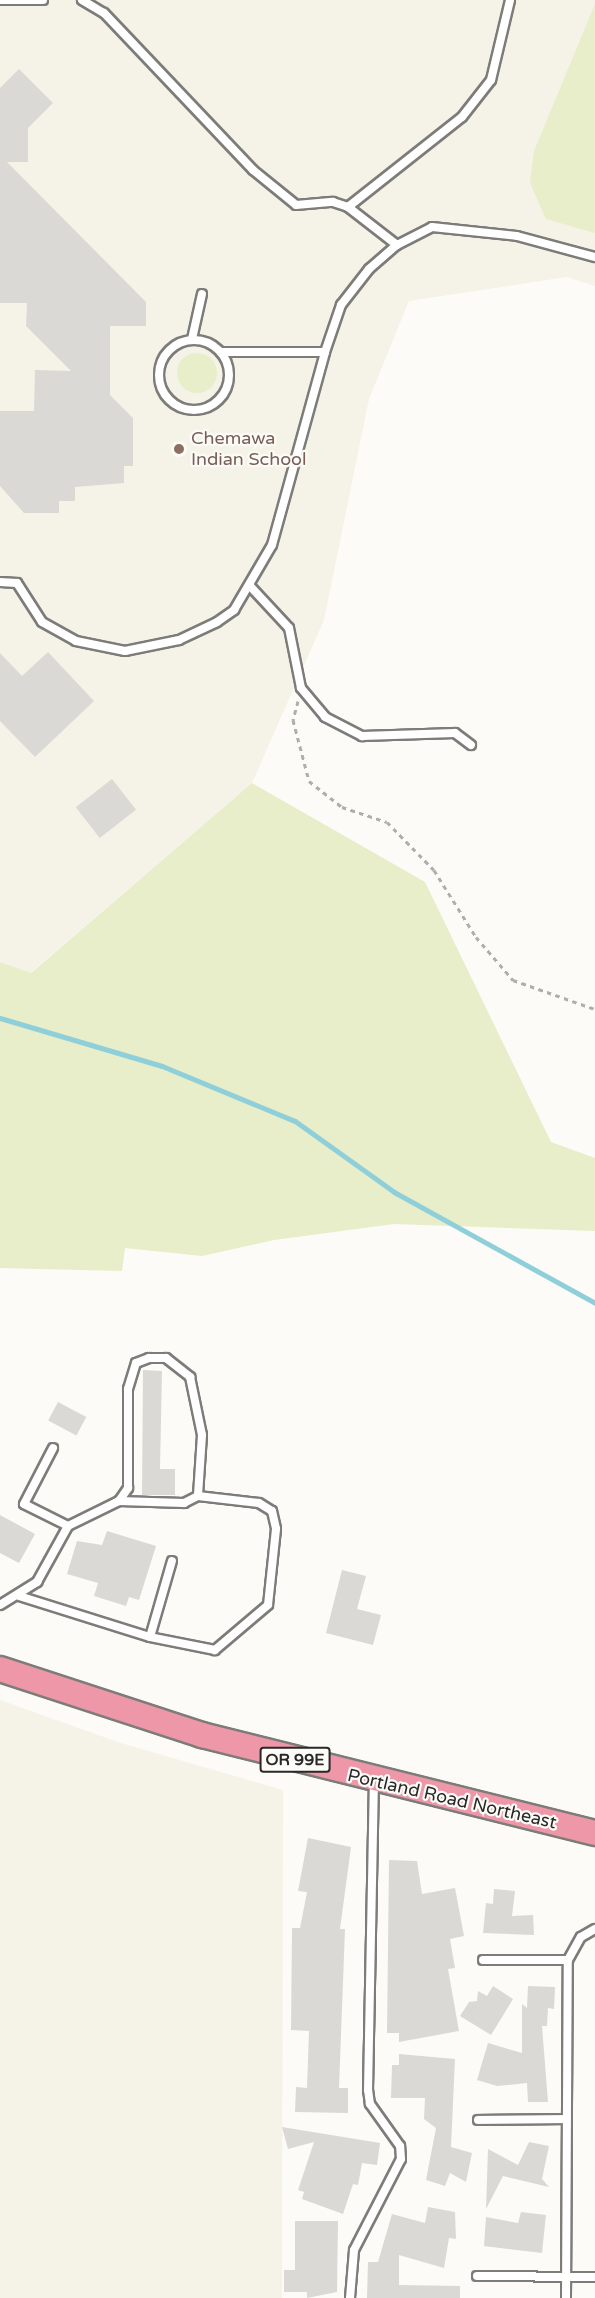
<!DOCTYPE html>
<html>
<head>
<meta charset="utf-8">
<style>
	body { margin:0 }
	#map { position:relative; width:595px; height:2298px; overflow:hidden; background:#fcfbf7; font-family:"Varela Round",sans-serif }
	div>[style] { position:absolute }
	.built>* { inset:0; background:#f5f3e7 }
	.green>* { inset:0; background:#e8edca }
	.round { border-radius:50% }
	.stream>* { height:5px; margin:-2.5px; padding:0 2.5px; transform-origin:2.5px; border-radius:2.5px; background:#8ecfd9 }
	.building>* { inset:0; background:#dad9d5; transform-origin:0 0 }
	.path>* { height:3px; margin-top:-1.5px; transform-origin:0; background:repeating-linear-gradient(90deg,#aeaeab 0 4.5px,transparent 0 9px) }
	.roads { filter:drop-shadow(2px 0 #7d7c79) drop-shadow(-2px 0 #7d7c79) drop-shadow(0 2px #7d7c79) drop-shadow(0 -2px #7d7c79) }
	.lane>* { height:8px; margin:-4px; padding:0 4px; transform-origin:4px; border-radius:4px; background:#fff }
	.lane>.ring { margin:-4px; padding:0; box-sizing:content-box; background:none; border:8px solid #fff; border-radius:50% }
	.primary>* { height:24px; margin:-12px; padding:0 12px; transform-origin:12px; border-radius:12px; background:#ed97a8 }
	.dots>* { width:16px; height:16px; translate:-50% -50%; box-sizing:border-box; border:3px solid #fcfbf7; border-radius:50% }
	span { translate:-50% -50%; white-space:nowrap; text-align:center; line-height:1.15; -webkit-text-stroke:4.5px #fcfbf7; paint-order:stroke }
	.shield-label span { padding:2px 4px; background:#fcfbf7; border:2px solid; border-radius:4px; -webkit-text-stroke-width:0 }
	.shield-label { font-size:16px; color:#282827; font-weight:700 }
	.education-label { font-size:18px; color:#785e54 }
	.left { translate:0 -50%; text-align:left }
	.street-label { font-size:18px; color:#282827 }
</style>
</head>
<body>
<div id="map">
	<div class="built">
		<i style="clip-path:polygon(0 0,595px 0,595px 286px,567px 277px,409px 301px,369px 399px,324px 620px,252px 783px,30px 973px,0 962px)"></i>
		<i style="clip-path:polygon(0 1700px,121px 1743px,283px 1790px,282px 2298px,0 2298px)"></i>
	</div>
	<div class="green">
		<i style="clip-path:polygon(595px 4px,595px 233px,546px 219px,530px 183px,534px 151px)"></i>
		<i class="round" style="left:177px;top:353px;width:40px;height:40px"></i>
		<i style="clip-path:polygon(252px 783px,425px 882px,551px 1142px,595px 1158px,595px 1231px,394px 1224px,274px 1240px,202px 1256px,125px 1248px,122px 1271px,0 1268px,0 962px,31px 973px)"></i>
	</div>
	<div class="stream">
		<i style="left:0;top:1018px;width:169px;rotate:16.5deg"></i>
		<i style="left:162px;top:1066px;width:144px;rotate:22.5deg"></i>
		<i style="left:295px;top:1121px;width:122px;rotate:35.6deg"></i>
		<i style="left:394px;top:1192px;width:230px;rotate:28.9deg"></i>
	</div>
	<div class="building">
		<i style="clip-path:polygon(19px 69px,53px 103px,28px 128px,28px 162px,7px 162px,146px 302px,146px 326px,110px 326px,110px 395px,133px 418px,133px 466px,124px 466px,124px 483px,75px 487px,75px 501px,59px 501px,59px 513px,24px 513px,0 486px,0 411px,34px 411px,35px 370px,71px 371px,26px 326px,27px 303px,0 303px,0 88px)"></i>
		<i style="clip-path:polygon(48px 652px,94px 701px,35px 757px,0 721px,0 653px,22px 676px)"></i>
		<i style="left:112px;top:779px;width:39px;height:46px;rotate:52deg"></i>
		<i style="clip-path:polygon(143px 1370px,162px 1371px,160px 1469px,175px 1469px,175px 1495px,142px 1495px)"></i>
		<i style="left:58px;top:1402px;width:32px;height:21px;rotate:28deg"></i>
		<i style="clip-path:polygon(0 1515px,35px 1534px,19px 1563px,0 1553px)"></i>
		<i style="clip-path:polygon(107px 1531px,156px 1546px,139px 1600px,129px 1597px,126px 1606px,94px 1596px,98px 1583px,67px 1574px,77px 1541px,102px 1545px)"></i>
		<i style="clip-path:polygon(342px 1570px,366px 1576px,357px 1609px,381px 1615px,373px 1645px,326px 1633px)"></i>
		<i style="clip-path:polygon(308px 1838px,351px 1847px,340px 1929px,345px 1929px,339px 2088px,348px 2088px,348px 2113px,295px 2112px,296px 2087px,307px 2088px,309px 2031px,291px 2030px,292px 1928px,300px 1928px,307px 1892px,298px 1891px)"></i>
		<i style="clip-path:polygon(389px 1860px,417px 1861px,422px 1894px,455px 1888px,464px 1936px,450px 1939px,455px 1968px,448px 1969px,459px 2031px,399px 2042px,399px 2033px,387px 2033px)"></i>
		<i style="clip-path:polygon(494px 1889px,515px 1891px,512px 1916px,533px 1915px,534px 1935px,483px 1933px,486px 1903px,493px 1904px)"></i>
		<i style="clip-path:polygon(493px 1986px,513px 1999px,491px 2035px,460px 2016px,469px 2002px,477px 2001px,478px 1991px,487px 1996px)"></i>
		<i style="clip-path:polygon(528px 1986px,555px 1987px,554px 2009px,548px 2008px,547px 2026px,542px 2026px,548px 2102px,528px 2102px,527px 2083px,497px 2086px,477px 2080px,488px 2043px,522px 2053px,522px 2004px,527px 2008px)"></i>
		<i style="clip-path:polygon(399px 2054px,455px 2059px,451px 2147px,472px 2153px,466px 2182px,450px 2173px,445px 2186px,426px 2180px,436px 2128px,424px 2119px,425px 2098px,391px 2098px,392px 2065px,399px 2065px)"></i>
		<i style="clip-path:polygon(282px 2127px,380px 2143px,377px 2165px,362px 2163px,358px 2185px,353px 2184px,343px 2214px,302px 2199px,304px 2192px,298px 2190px,314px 2142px,288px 2149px)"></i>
		<i style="clip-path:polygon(529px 2142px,549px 2146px,542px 2179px,549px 2187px,503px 2176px,486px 2209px,488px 2149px,518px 2165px)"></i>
		<i style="clip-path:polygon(428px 2207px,455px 2212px,456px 2239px,449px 2238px,444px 2268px,399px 2255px,399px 2285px,460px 2286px,460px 2298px,367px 2298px,368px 2262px,378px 2262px,392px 2214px,425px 2223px)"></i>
		<i style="clip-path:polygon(521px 2212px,546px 2215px,542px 2253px,484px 2246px,486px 2217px,518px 2223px)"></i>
		<i style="clip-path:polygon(295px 2221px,338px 2221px,337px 2292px,307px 2298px,307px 2292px,284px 2292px,284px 2270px,295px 2270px)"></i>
	</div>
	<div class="path">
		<i style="left:298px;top:701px;width:20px;rotate:105deg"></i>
		<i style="left:293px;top:720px;width:63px;rotate:75.3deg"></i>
		<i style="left:309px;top:781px;width:42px;rotate:38.2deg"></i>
		<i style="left:342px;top:807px;width:47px;rotate:18.4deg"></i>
		<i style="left:387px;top:822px;width:67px;rotate:45.6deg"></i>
		<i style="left:434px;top:870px;width:79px;rotate:57.9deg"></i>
		<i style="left:476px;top:937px;width:57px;rotate:49.3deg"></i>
		<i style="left:513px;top:980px;width:87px;rotate:19.5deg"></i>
	</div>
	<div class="roads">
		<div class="lane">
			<i style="left:0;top:0;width:43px"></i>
			<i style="left:82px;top:0;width:26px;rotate:31deg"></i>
			<i style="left:104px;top:13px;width:216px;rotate:46.5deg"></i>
			<i style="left:253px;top:170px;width:55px;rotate:39.1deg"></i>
			<i style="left:296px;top:205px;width:37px;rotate:-5deg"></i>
			<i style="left:333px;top:202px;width:16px;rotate:18deg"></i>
			<i style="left:348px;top:207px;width:62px;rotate:37.8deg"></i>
			<i style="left:348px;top:207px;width:145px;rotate:-38.3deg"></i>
			<i style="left:462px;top:117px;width:47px;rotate:-51.9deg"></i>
			<i style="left:491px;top:80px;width:82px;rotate:-76.6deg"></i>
			<i style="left:192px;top:339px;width:46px;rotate:-77.5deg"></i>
			<i class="ring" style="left:159px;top:340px;width:62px;height:62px"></i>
			<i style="left:221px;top:352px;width:104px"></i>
			<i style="left:0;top:582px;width:17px;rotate:3deg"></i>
			<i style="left:17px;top:583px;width:46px;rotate:57.3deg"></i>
			<i style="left:42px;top:622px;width:39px;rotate:29deg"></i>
			<i style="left:76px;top:641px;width:50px;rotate:11.5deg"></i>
			<i style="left:125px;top:651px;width:55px;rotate:-11.5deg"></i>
			<i style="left:179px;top:640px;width:42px;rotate:-25.3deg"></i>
			<i style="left:217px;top:622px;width:21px;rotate:-35deg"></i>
			<i style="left:234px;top:610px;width:75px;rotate:-59.7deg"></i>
			<i style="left:272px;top:545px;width:200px;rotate:-74.6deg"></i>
			<i style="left:325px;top:352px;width:50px;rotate:-71.2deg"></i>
			<i style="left:341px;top:305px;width:46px;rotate:-52.1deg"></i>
			<i style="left:369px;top:269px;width:37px;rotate:-41deg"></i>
			<i style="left:397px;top:245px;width:39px;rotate:-27deg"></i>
			<i style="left:432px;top:227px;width:85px;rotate:6deg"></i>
			<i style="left:517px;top:236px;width:81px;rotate:15.1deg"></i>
			<i style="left:250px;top:586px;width:57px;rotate:47.1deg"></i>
			<i style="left:289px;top:628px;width:61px;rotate:78.7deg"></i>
			<i style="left:301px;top:688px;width:38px;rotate:50deg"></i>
			<i style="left:325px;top:717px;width:42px;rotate:27.2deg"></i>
			<i style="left:362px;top:736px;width:93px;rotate:-1.8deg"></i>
			<i style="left:455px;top:733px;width:20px;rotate:37deg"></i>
			<i style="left:119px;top:1501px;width:65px;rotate:1.8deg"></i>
			<i style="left:184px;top:1503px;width:16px;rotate:-27deg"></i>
			<i style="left:198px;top:1496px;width:61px;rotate:6.5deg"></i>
			<i style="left:259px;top:1503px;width:15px;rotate:32deg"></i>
			<i style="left:272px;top:1511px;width:18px;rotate:77deg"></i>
			<i style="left:276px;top:1529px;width:76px;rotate:96deg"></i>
			<i style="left:268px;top:1605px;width:70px;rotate:139.7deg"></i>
			<i style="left:215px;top:1650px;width:66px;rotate:-168.7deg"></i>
			<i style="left:68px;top:1526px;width:57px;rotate:-26.1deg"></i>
			<i style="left:119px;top:1501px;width:16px;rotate:-55deg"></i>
			<i style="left:128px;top:1488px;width:99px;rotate:-90deg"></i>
			<i style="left:128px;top:1389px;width:27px;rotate:-73deg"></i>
			<i style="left:136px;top:1363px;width:14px;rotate:-21deg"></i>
			<i style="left:149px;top:1358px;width:17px"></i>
			<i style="left:166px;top:1358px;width:31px;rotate:38deg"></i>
			<i style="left:190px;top:1377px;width:59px;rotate:78.3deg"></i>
			<i style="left:202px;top:1435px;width:61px;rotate:93.8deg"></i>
			<i style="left:19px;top:1596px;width:137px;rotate:17.4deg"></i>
			<i style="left:150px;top:1637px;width:79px;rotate:-73.9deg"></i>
			<i style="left:0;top:1605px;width:44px;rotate:-31.9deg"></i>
			<i style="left:37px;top:1582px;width:64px;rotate:-61deg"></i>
			<i style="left:68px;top:1526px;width:49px;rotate:-153.4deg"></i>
			<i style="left:24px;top:1504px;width:63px;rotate:-62.6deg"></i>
			<i style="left:483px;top:1960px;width:85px"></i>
			<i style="left:478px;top:2120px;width:88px;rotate:-0.7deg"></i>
			<i style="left:477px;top:2276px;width:118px;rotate:0.5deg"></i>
			<i style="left:350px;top:2298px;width:48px;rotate:-85.2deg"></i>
			<i style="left:354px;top:2250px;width:102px;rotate:-62.7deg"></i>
			<i style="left:401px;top:2159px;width:13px;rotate:-94deg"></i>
			<i style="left:400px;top:2146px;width:52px;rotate:-125.5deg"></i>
			<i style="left:370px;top:2104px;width:14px;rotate:-98deg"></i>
			<i style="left:368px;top:2090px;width:309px;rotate:-88.9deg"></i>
			<i style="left:566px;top:2298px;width:338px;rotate:-89.7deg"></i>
			<i style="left:568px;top:1960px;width:26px;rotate:-61deg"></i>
			<i style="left:581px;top:1937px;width:16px;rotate:-30deg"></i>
		</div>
		<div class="primary">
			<i style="left:0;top:1669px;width:213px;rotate:18.1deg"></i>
			<i style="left:202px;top:1735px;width:405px;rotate:14deg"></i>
		</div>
	</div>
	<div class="dots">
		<i style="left:179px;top:449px;background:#8d6e63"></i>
	</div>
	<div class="shield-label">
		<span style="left:295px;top:1760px">OR 99E</span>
	</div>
	<div class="education-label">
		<span class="left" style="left:191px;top:449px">Chemawa<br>Indian School</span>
	</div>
	<div class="street-label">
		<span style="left:452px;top:1799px;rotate:13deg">Portland Road Northeast</span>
	</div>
</div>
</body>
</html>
